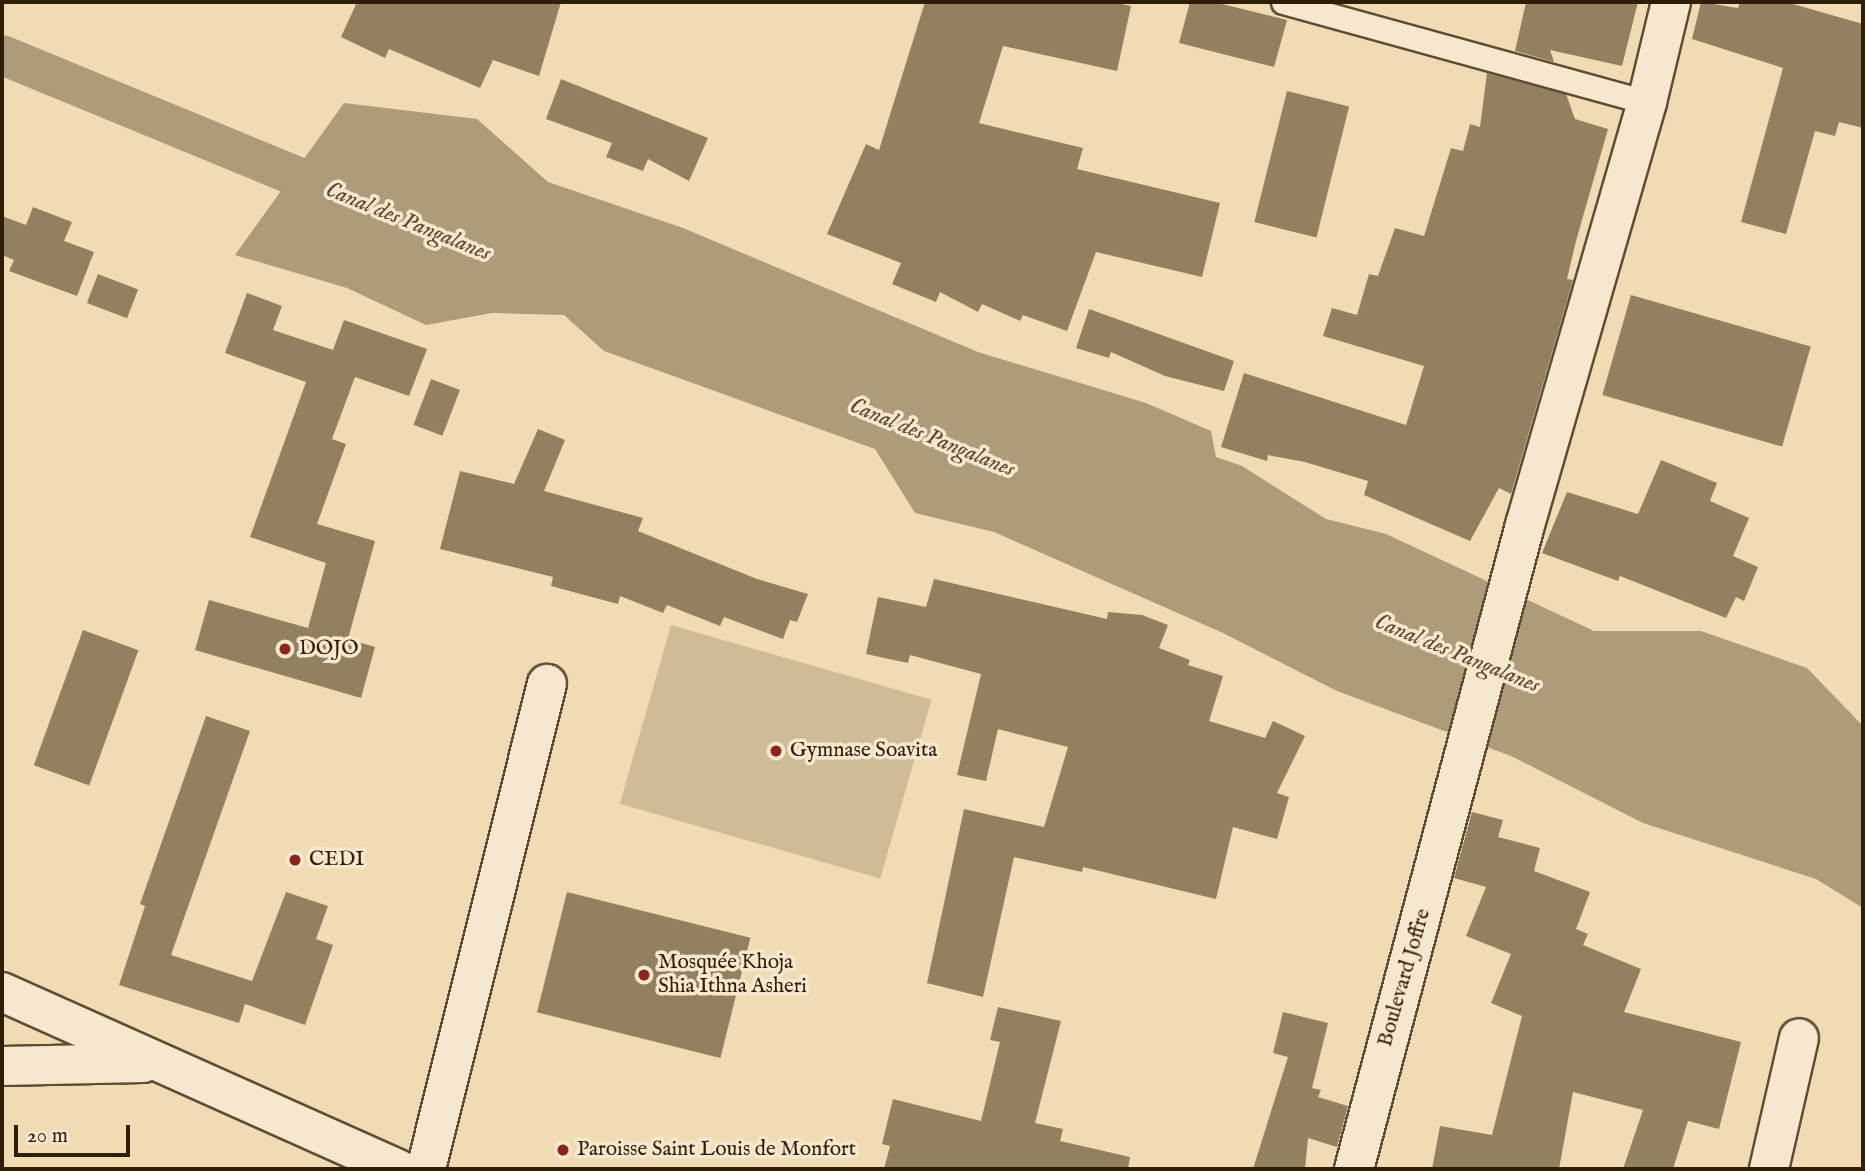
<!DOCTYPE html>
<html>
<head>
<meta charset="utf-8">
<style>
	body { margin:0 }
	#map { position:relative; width:1865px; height:1171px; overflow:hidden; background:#f0dbb3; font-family:"IM FELL English",serif }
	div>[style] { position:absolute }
	.green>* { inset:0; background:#cfbb96; transform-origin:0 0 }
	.water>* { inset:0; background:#ae9b79 }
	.canal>* { height:40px; margin:-20px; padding:0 20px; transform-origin:20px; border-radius:20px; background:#ae9b79 }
	.building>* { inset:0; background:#928061; transform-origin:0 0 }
	.roads { filter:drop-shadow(2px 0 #5e4d33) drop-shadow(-2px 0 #5e4d33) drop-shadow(0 2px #5e4d33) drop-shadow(0 -2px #5e4d33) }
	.service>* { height:23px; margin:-11.5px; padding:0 11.5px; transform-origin:11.5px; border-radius:11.5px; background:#f5e8ce }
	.minor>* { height:38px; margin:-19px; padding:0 19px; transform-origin:19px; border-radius:19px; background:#f5e8ce }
	.dots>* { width:19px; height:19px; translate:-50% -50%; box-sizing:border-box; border:4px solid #f5e8ce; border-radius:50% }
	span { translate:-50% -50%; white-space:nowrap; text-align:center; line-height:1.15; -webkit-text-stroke:7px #f5e8ce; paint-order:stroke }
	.poi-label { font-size:21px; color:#2d1e08 }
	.left { translate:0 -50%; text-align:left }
	.street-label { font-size:21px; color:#2d1e08 }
	.water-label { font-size:23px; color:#5a4a30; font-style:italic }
	.frame { position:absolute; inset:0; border:4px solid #2d1e08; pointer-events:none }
	.scale { position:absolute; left:14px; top:1125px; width:116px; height:32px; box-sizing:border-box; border:4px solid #2d1e08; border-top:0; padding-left:9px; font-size:21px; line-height:24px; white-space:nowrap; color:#2d1e08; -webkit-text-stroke:5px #f5e8ce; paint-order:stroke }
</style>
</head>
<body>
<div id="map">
	<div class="green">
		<i style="left:671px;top:625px;width:271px;height:186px;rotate:16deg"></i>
	</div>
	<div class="water">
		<i style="clip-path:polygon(344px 103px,477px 119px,548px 182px,683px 228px,978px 352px,1146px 403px,1211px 431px,1216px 457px,1242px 466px,1326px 519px,1386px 534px,1594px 631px,1701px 631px,1807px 668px,1863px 726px,1863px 908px,1816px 879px,1643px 823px,1511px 756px,1337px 691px,1223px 633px,994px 532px,915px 513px,875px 449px,604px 351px,564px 315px,492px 313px,426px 325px,347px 288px,235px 255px)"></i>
	</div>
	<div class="canal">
		<i style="left:2px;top:55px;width:368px;rotate:22.4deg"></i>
	</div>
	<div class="building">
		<i style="clip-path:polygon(357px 2px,561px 2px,539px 76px,493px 60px,480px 88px,389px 49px,385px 58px,341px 37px)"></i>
		<i style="clip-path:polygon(925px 2px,1112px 2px,1131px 6px,1117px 71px,1003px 46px,979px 123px,1083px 148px,1077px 169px,1220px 203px,1202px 277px,1096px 252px,1067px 331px,1023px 315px,1020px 321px,982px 304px,978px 312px,940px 292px,936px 302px,892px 284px,901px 263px,827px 234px,866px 144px,879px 150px)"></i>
		<i style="clip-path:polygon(1190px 2px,1214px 2px,1287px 20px,1274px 67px,1179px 43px)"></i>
		<i style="clip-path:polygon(1526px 2px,1638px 2px,1622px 66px,1550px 50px,1554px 62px,1515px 51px)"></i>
		<i style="clip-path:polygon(1701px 2px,1738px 8px,1740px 2px,1786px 2px,1863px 24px,1863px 128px,1839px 122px,1835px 136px,1815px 131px,1786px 234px,1741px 222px,1783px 68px,1692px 39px)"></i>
		<i style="clip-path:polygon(1487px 73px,1566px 94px,1575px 119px,1608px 129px,1576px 241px,1567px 279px,1573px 280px,1511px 494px,1499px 488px,1470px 541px,1364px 495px,1368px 481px,1305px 462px,1268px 455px,1267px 461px,1221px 447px,1244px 373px,1406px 425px,1424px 366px,1323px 336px,1332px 308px,1357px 315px,1369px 274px,1378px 276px,1395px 228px,1424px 236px,1451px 148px,1463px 151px,1470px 124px,1480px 127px)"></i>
		<i style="clip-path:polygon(561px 79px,708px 138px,689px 181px,648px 159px,643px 171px,606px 157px,612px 143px,546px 119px)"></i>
		<i style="left:1287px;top:91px;width:64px;height:135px;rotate:14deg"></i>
		<i style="clip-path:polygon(33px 207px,72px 222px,64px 241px,94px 252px,77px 296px,9px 271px,14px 260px,2px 255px,2px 216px,26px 225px)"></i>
		<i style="left:98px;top:274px;width:43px;height:31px;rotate:21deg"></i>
		<i style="clip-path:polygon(247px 293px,282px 306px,273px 330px,333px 350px,344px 320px,427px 349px,409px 396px,355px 377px,332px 439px,346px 444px,317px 524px,375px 541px,348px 639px,375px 647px,361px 698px,195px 650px,209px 600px,308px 628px,326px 563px,250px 537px,306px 382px,225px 353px)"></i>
		<i style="left:1631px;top:295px;width:187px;height:104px;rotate:16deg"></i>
		<i style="clip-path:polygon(1089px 309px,1234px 361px,1224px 391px,1165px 376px,1111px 352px,1109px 358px,1076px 348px)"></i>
		<i style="left:431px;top:379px;width:31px;height:49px;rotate:21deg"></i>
		<i style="clip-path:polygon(538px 429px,565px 440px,544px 491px,643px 518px,638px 531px,757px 579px,808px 594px,797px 622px,790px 620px,783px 639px,724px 617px,720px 626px,667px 605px,663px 613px,620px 596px,618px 604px,551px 586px,553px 577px,440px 549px,460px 471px,514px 484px)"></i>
		<i style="clip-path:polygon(1661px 460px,1717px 483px,1710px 501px,1749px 518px,1733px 556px,1758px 567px,1744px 601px,1736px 597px,1726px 618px,1620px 576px,1618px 581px,1542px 553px,1567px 492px,1638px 514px)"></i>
		<i style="clip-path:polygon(934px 579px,1107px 619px,1108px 612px,1142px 615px,1168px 625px,1159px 648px,1190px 660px,1188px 665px,1223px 676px,1209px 721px,1265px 738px,1273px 721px,1305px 736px,1277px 793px,1289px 797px,1277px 839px,1233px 827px,1216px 899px,1083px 867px,1082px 872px,1014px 857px,983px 997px,927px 983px,964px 809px,1044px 827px,1068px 747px,998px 729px,986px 781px,957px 775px,981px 674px,910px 655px,908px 663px,866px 654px,878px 597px,926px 607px)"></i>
		<i style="left:83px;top:630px;width:59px;height:144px;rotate:20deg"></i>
		<i style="clip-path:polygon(206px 716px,250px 731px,171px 955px,252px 981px,286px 892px,328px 906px,316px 939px,333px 945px,305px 1025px,245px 1004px,239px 1023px,119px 985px,145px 906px,140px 904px)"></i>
		<i style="clip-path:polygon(1472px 812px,1503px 820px,1498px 837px,1540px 848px,1534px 871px,1590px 892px,1576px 929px,1588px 934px,1583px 945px,1641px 969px,1624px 1012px,1741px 1042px,1719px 1129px,1688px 1121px,1673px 1169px,1623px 1169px,1643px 1110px,1573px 1092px,1559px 1169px,1432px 1169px,1440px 1126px,1492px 1135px,1522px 1016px,1491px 1003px,1511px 954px,1466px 936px,1486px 887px,1454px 878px)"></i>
		<i style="left:567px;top:892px;width:189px;height:124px;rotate:14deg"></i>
		<i style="clip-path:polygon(998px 1007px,1061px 1021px,1035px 1123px,1063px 1129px,1060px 1141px,1130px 1157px,1128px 1169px,884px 1169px,890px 1146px,882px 1144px,893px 1099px,981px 1121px,1000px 1042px,990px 1040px)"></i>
		<i style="clip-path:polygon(1283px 1012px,1328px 1023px,1312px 1088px,1321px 1090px,1318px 1097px,1348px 1106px,1337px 1147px,1308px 1138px,1305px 1169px,1253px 1169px,1288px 1057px,1273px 1053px)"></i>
	</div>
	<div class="roads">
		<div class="service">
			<i style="left:1283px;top:2px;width:377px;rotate:15.4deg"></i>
		</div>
		<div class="minor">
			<i style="left:2px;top:992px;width:434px;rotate:24.1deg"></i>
			<i style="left:2px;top:1066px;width:141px;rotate:-1.2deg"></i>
			<i style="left:426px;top:1169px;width:500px;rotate:-76deg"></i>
			<i style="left:1354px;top:1169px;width:666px;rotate:-75.13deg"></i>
			<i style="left:1525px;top:525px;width:440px;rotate:-73.9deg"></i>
			<i style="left:1647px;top:102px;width:103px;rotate:-76.5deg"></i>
			<i style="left:1769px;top:1169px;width:134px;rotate:-77.1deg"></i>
		</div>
	</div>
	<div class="dots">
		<i style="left:285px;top:649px;background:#8f2418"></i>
		<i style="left:776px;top:751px;background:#8f2418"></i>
		<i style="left:295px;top:860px;background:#8f2418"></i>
		<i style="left:644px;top:975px;background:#8f2418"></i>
		<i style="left:563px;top:1150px;background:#8f2418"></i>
	</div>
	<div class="poi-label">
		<span class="left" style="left:299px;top:649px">DOJO</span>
		<span class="left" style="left:790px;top:751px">Gymnase Soavita</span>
		<span class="left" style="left:309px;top:860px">CEDI</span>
		<span class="left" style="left:658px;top:975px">Mosquée Khoja<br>Shia Ithna Asheri</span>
		<span class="left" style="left:577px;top:1150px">Paroisse Saint Louis de Monfort</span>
	</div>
	<div class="street-label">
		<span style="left:1405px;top:978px;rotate:-74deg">Boulevard Joffre</span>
	</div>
	<div class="water-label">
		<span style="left:408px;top:222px;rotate:22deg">Canal des Pangalanes</span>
		<span style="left:932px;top:438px;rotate:22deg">Canal des Pangalanes</span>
		<span style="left:1457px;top:654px;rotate:22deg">Canal des Pangalanes</span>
	</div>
	<div class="frame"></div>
	<div class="scale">20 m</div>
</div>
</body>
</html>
